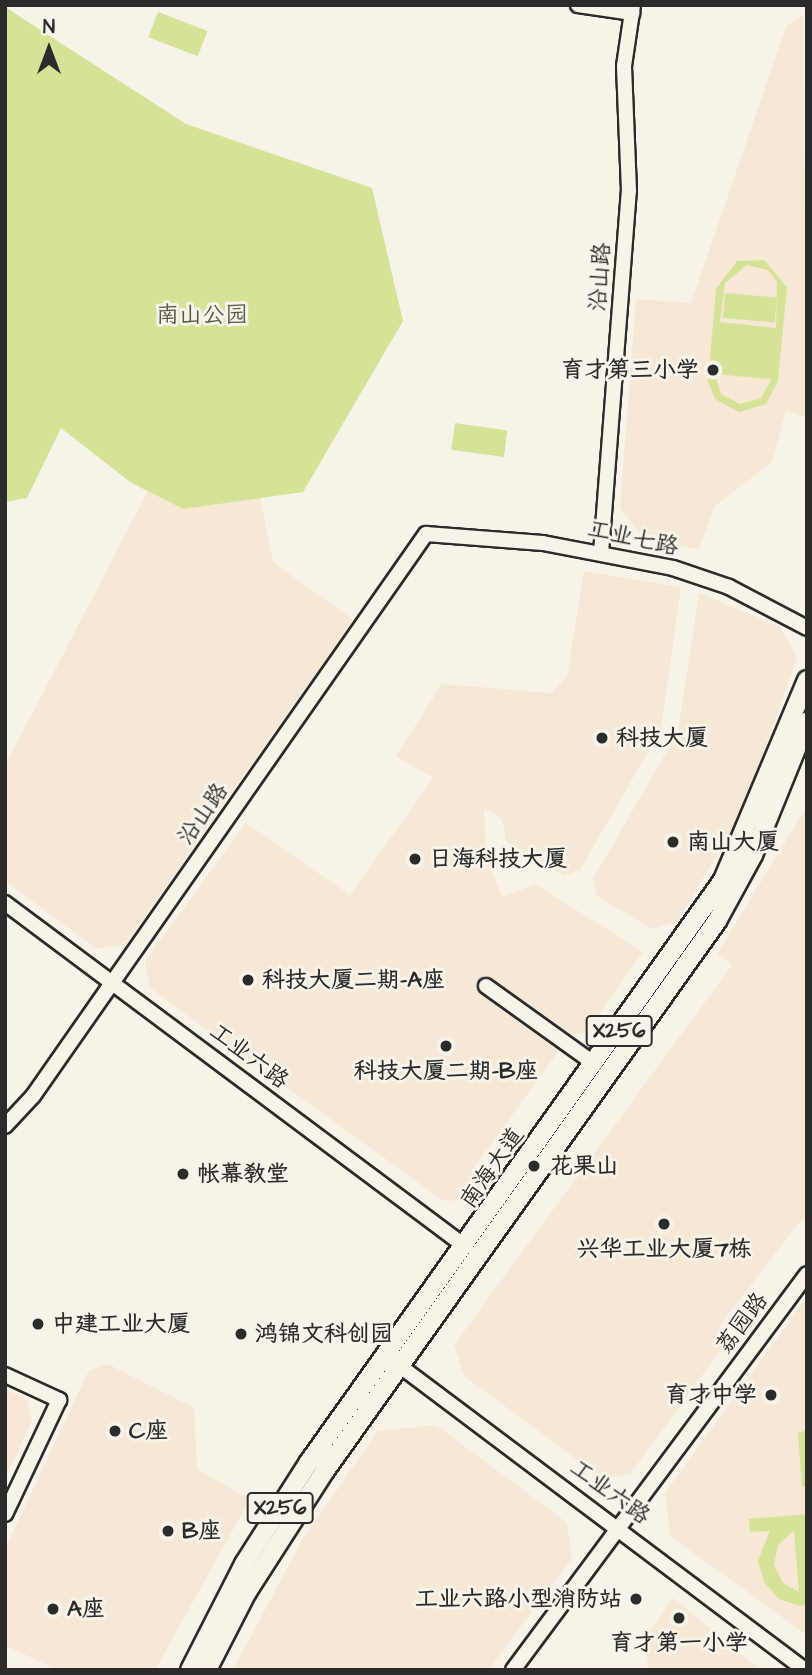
<!DOCTYPE html>
<html>
<head>
<meta charset="utf-8">
<style>
	body { margin:0 }
	#map { position:relative; width:812px; height:1675px; overflow:hidden; background:#f7f3e8; font-family:"Architects Daughter","LXGW WenKai TC",sans-serif }
	div>[style] { position:absolute }
	.built>* { inset:0; background:#f6e8d4 }
	.green>* { inset:0; background:#d4e397; transform-origin:0 0 }
	.roads { filter:drop-shadow(2px 0 #2b2b2b) drop-shadow(-2px 0 #2b2b2b) drop-shadow(0 2px #2b2b2b) drop-shadow(0 -2px #2b2b2b) }
	.minor>* { height:14px; margin:-7px; padding:0 7px; transform-origin:7px; border-radius:7px; background:#f7f3e8 }
	.major>* { height:18px; margin:-9px; padding:0 9px; transform-origin:9px; border-radius:9px; background:#f7f3e8 }
	.dots>* { width:19px; height:19px; translate:-50% -50%; box-sizing:border-box; border:4px solid #f7f3e8; border-radius:50% }
	span { translate:-50% -50%; white-space:nowrap; text-align:center; line-height:1.15; -webkit-text-stroke:6px #f7f3e8; paint-order:stroke }
	.shield-label span { padding:2px 5px; background:#f7f3e8; border:2px solid; border-radius:5px; -webkit-text-stroke-width:0 }
	.shield-label { font-size:21px; color:#2b2b2b; font-weight:700 }
	.street-label { font-size:23px; color:#2b2b2b }
	.park-label { font-size:23px; color:#555946 }
	.poi-label { font-size:23px; color:#2b2b2b; font-weight:700 }
	.right { translate:-100% -50%; text-align:right }
	.left { translate:0 -50%; text-align:left }
	.frame { position:absolute; inset:0; border:7px solid #2b2b2b; pointer-events:none }
	.north { position:absolute; left:14px; top:14px; width:70px; height:70px; -webkit-text-stroke:5px #f7f3e8; paint-order:stroke; rotate:0deg; font-size:19px; font-weight:700; line-height:28px; text-align:center; color:#2b2b2b }
	.north::after { content:''; display:block; margin:auto; width:24px; height:32px; background:#2b2b2b; clip-path:polygon(50% 0,100% 100%,50% 72%,0 100%) }
</style>
</head>
<body>
<div id="map">
	<div class="built">
		<i style="clip-path:polygon(803px 14px,807px 418px,786px 411px,772px 462px,715px 506px,699px 549px,645px 540px,620px 508px,636px 299px,691px 303px,786px 27px)"></i>
		<i style="clip-path:polygon(148px 491px,183px 509px,260px 498px,273px 562px,353px 620px,125px 945px,96px 948px,5px 881px,5px 766px)"></i>
		<i style="clip-path:polygon(584px 571px,681px 587px,661px 729px,580px 870px,564px 876px,506px 841px,502px 819px,484px 808px,486px 856px,502px 897px,535px 884px,643px 952px,585px 1033px,571px 1035px,487px 976px,479px 986px,562px 1046px,474px 1168px,480px 1173px,460px 1201px,442px 1200px,150px 988px,145px 961px,246px 823px,350px 895px,433px 778px,396px 756px,442px 684px,551px 693px,567px 677px)"></i>
		<i style="clip-path:polygon(699px 593px,779px 626px,797px 658px,744px 809px,677px 922px,652px 929px,597px 896px,593px 879px,678px 732px)"></i>
		<i style="clip-path:polygon(807px 806px,807px 1222px,802px 1219px,719px 1326px,731px 1336px,631px 1473px,603px 1479px,464px 1376px,454px 1345px,732px 965px,717px 954px)"></i>
		<i style="clip-path:polygon(807px 1297px,807px 1635px,670px 1536px,665px 1493px)"></i>
		<i style="clip-path:polygon(108px 1364px,194px 1408px,197px 1469px,250px 1499px,155px 1670px,57px 1670px,5px 1645px,5px 1549px,89px 1370px)"></i>
		<i style="clip-path:polygon(5px 1389px,27px 1399px,32px 1421px,5px 1477px)"></i>
		<i style="clip-path:polygon(436px 1425px,567px 1523px,572px 1558px,488px 1670px,233px 1670px,302px 1540px,378px 1431px)"></i>
		<i style="clip-path:polygon(673px 1598px,761px 1670px,648px 1670px,646px 1637px)"></i>
	</div>
	<div class="green">
		<i style="clip-path:polygon(5px 7px,186px 124px,372px 188px,403px 321px,303px 492px,183px 509px,130px 482px,61px 428px,27px 498px,5px 502px)"></i>
		<i style="left:158px;top:12px;width:53px;height:27px;rotate:21deg"></i>
		<i style="clip-path:polygon(evenodd,764px 260px,787px 287px,778px 381px,766px 404px,739px 412px,715px 399px,708px 382px,716px 289px,737px 261px,764px 260px,747px 265px,768px 270px,777px 282px,776px 328px,720px 322px,725px 283px,747px 265px,764px 260px,715px 374px,771px 379px,771px 380px,761px 398px,740px 404px,721px 394px,715px 374px)"></i>
		<i style="left:725px;top:293px;width:52px;height:25px;rotate:5deg"></i>
		<i style="left:455px;top:423px;width:53px;height:27px;rotate:8deg"></i>
		<i style="clip-path:polygon(807px 1430px,807px 1487px,802px 1487px,798px 1433px)"></i>
		<i style="clip-path:polygon(evenodd,807px 1514px,807px 1605px,800px 1606px,779px 1599px,764px 1582px,758px 1561px,770px 1531px,750px 1532px,749px 1519px,807px 1514px,793px 1531px,794px 1531px,799px 1592px,783px 1583px,774px 1565px,778px 1545px,793px 1531px)"></i>
	</div>
	<div class="roads">
		<div class="minor">
			<i style="left:578px;top:5px;width:55px;rotate:8.4deg"></i>
			<i style="left:601px;top:553px;width:363px;rotate:-85.6deg"></i>
			<i style="left:629px;top:191px;width:125px;rotate:-92.3deg"></i>
			<i style="left:624px;top:66px;width:62px;rotate:-81.6deg"></i>
			<i style="left:5px;top:903px;width:575px;rotate:36.73deg"></i>
			<i style="left:486px;top:986px;width:134px;rotate:35.6deg"></i>
			<i style="left:5px;top:1126px;width:41px;rotate:-47deg"></i>
			<i style="left:33px;top:1096px;width:686px;rotate:-55.04deg"></i>
			<i style="left:426px;top:534px;width:117px;rotate:4.4deg"></i>
			<i style="left:543px;top:543px;width:132px;rotate:10.9deg"></i>
			<i style="left:673px;top:568px;width:59px;rotate:18.7deg"></i>
			<i style="left:729px;top:587px;width:88px;rotate:27.7deg"></i>
			<i style="left:392px;top:1360px;width:516px;rotate:36.89deg"></i>
			<i style="left:5px;top:1375px;width:60px;rotate:24.8deg"></i>
			<i style="left:59px;top:1400px;width:126px;rotate:115.3deg"></i>
			<i style="left:513px;top:1670px;width:493px;rotate:-53.4deg"></i>
		</div>
		<div class="major">
			<i style="left:190px;top:1670px;width:119px;rotate:-63deg"></i>
			<i style="left:244px;top:1564px;width:121px;rotate:-57.5deg"></i>
			<i style="left:309px;top:1462px;width:714px;rotate:-54.57deg"></i>
			<i style="left:723px;top:880px;width:217px;rotate:-67.2deg"></i>
			<i style="left:207px;top:1670px;width:88px;rotate:-62.9deg"></i>
			<i style="left:247px;top:1592px;width:143px;rotate:-57.3deg"></i>
			<i style="left:324px;top:1472px;width:677px;rotate:-54.5deg"></i>
			<i style="left:717px;top:921px;width:75px;rotate:-61.4deg"></i>
			<i style="left:753px;top:855px;width:144px;rotate:-67.9deg"></i>
		</div>
	</div>
	<div class="dots">
		<i style="left:713px;top:370px;background:#2b2b2b"></i>
		<i style="left:602px;top:738px;background:#2b2b2b"></i>
		<i style="left:673px;top:842px;background:#2b2b2b"></i>
		<i style="left:415px;top:859px;background:#2b2b2b"></i>
		<i style="left:248px;top:980px;background:#2b2b2b"></i>
		<i style="left:446px;top:1046px;background:#2b2b2b"></i>
		<i style="left:534px;top:1166px;background:#2b2b2b"></i>
		<i style="left:183px;top:1174px;background:#2b2b2b"></i>
		<i style="left:664px;top:1224px;background:#2b2b2b"></i>
		<i style="left:38px;top:1324px;background:#2b2b2b"></i>
		<i style="left:241px;top:1334px;background:#2b2b2b"></i>
		<i style="left:771px;top:1395px;background:#2b2b2b"></i>
		<i style="left:115px;top:1431px;background:#2b2b2b"></i>
		<i style="left:168px;top:1531px;background:#2b2b2b"></i>
		<i style="left:636px;top:1599px;background:#2b2b2b"></i>
		<i style="left:53px;top:1609px;background:#2b2b2b"></i>
		<i style="left:679px;top:1618px;background:#2b2b2b"></i>
	</div>
	<div class="shield-label">
		<span style="left:619px;top:1031px">X256</span>
		<span style="left:280px;top:1508px">X256</span>
	</div>
	<div class="street-label">
		<span style="left:600px;top:277px;rotate:-86deg">沿山路</span>
		<span style="left:633px;top:538px;rotate:12deg">工业七路</span>
		<span style="left:203px;top:814px;rotate:-55deg">沿山路</span>
		<span style="left:249px;top:1056px;rotate:37deg">工业六路</span>
		<span style="left:492px;top:1168px;rotate:-55deg">南海大道</span>
		<span style="left:742px;top:1323px;rotate:-53deg">荔园路</span>
		<span style="left:610px;top:1492px;rotate:36deg">工业六路</span>
	</div>
	<div class="park-label">
		<span style="left:202px;top:315px">南山公园</span>
	</div>
	<div class="poi-label">
		<span class="right" style="left:699px;top:370px">育才第三小学</span>
		<span class="left" style="left:616px;top:738px">科技大厦</span>
		<span class="left" style="left:687px;top:842px">南山大厦</span>
		<span class="left" style="left:429px;top:859px">日海科技大厦</span>
		<span class="left" style="left:262px;top:980px">科技大厦二期-A座</span>
		<span style="left:446px;top:1071px">科技大厦二期-B座</span>
		<span class="left" style="left:550px;top:1166px">花果山</span>
		<span class="left" style="left:197px;top:1174px">帐幕教堂</span>
		<span style="left:664px;top:1249px">兴华工业大厦7栋</span>
		<span class="left" style="left:52px;top:1324px">中建工业大厦</span>
		<span class="left" style="left:255px;top:1334px">鸿锦文科创园</span>
		<span class="right" style="left:757px;top:1395px">育才中学</span>
		<span class="left" style="left:129px;top:1431px">C座</span>
		<span class="left" style="left:182px;top:1531px">B座</span>
		<span class="right" style="left:622px;top:1599px">工业六路小型消防站</span>
		<span class="left" style="left:67px;top:1609px">A座</span>
		<span style="left:679px;top:1643px">育才第一小学</span>
	</div>
	<div class="frame"></div>
	<div class="north">N</div>
</div>
</body>
</html>
